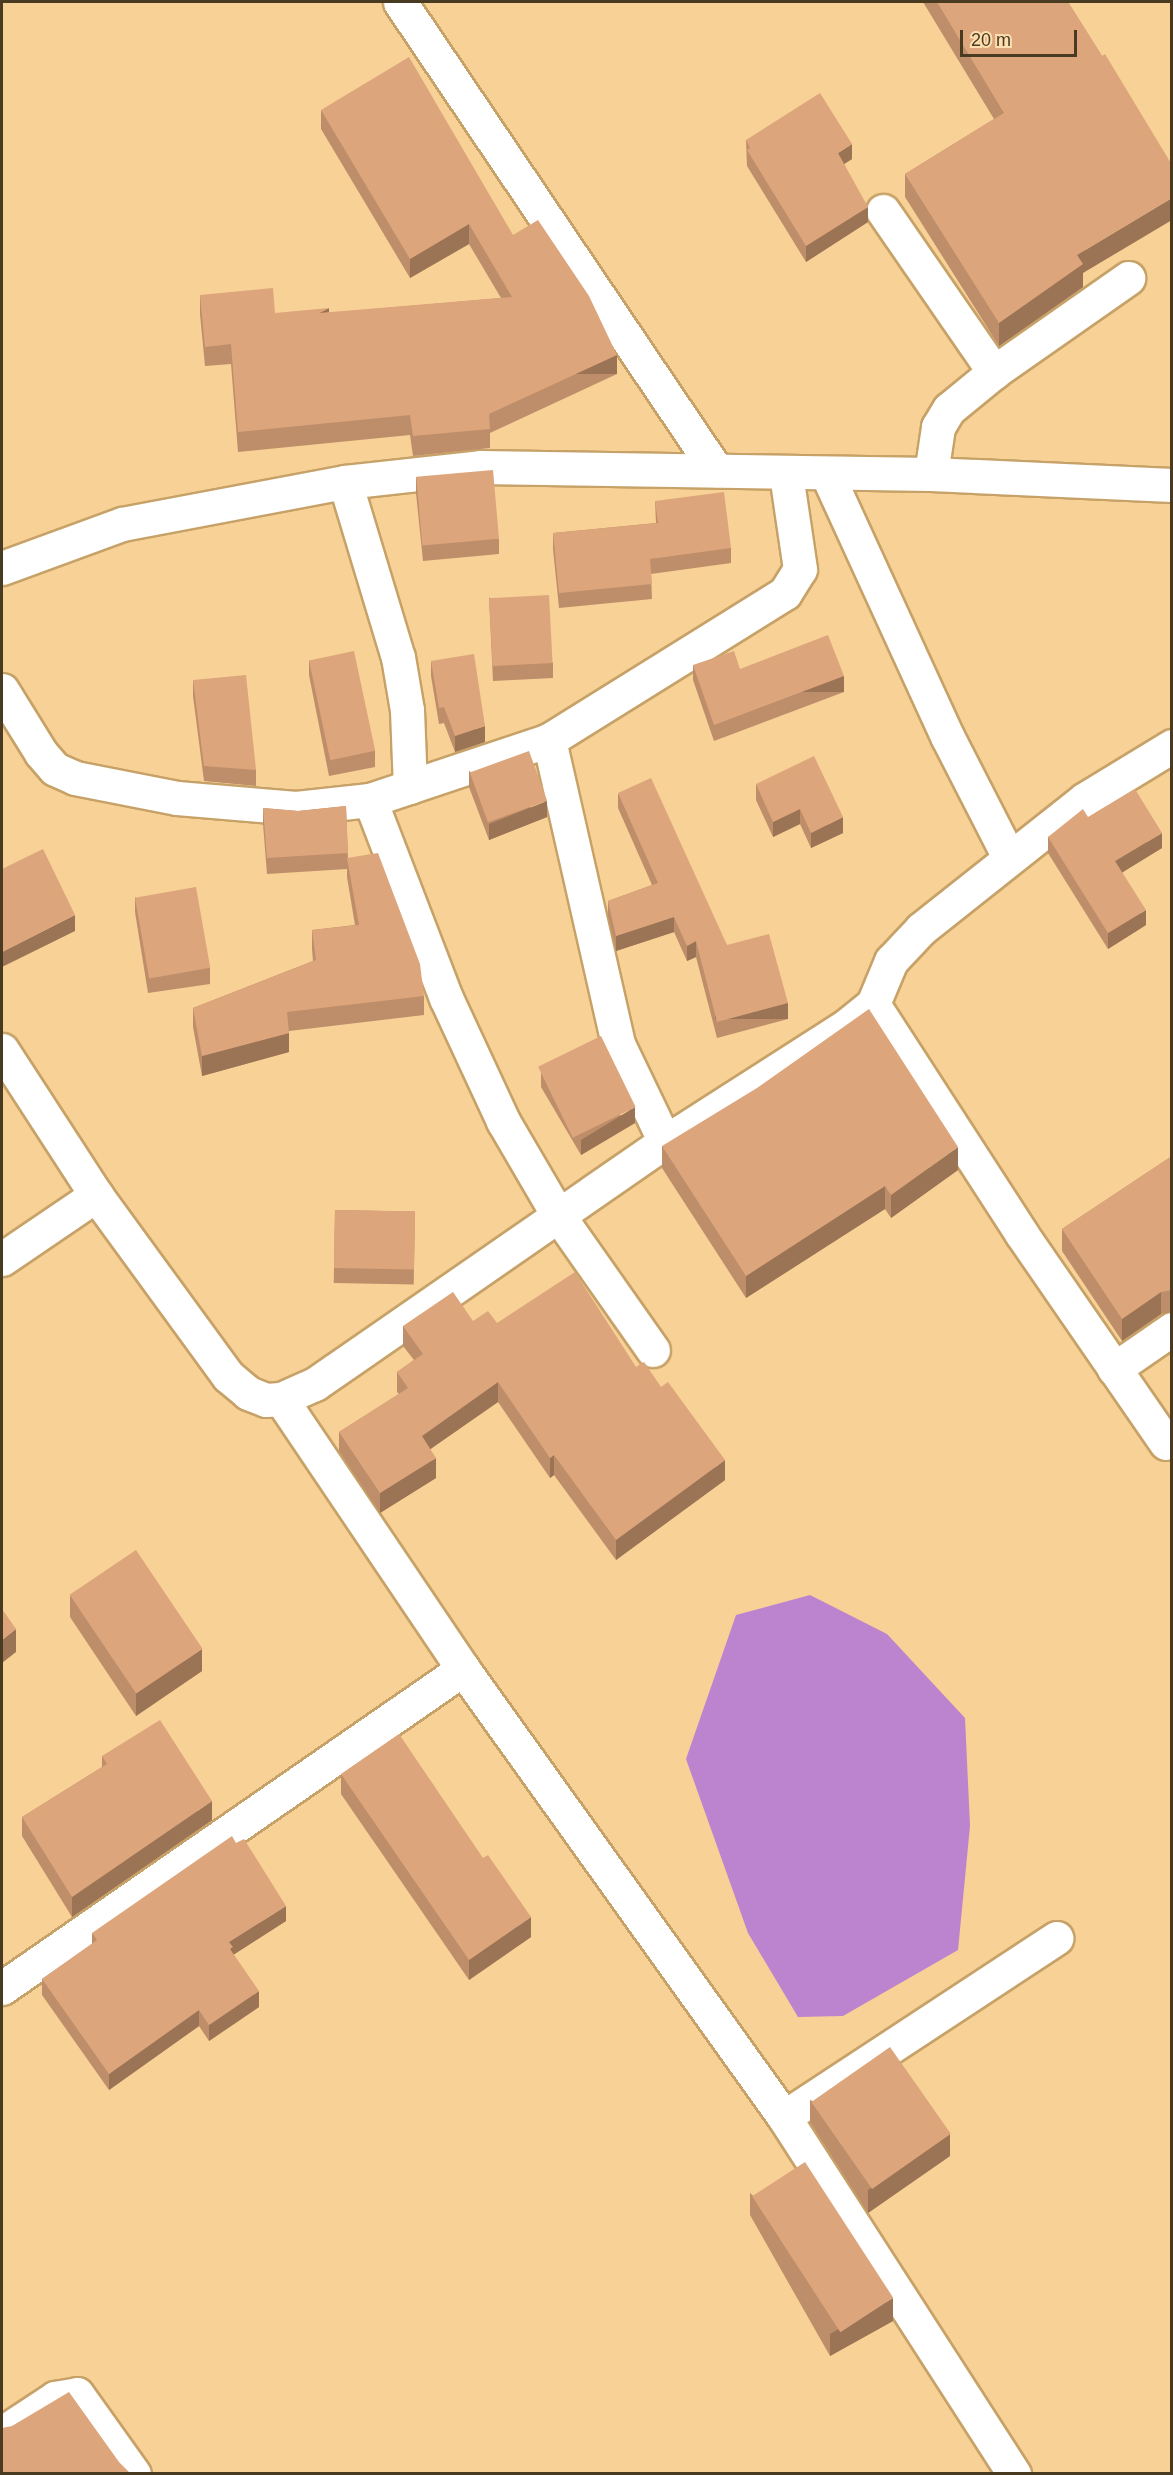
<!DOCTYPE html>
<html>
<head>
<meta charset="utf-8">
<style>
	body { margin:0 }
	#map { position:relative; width:1173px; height:2475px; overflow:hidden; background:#f7d195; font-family:Arial,sans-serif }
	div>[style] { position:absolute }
	.water>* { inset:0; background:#bc84ce }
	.roads { filter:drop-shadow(2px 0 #c7a268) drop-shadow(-2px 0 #c7a268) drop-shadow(0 2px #c7a268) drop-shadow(0 -2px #c7a268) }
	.street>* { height:33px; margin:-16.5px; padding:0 16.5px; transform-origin:16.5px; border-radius:16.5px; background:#fff }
	.wall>* { inset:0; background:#be8e6a; transform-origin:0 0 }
	.shaded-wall>* { inset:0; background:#9b7456; transform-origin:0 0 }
	.building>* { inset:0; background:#dda57b; transform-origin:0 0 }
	span { translate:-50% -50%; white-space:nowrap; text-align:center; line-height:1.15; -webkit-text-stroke:4.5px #fedfb0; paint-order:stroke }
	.frame { position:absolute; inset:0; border:3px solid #493a22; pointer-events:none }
	.scale { position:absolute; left:960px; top:30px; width:117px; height:27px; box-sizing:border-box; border:3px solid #493a22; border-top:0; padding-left:8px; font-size:18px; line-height:21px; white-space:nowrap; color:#493a22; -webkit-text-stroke:4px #fedfb0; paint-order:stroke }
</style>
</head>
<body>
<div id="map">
	<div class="water">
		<i style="clip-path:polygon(810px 1595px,887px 1634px,965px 1718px,970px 1826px,958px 1950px,843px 2016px,798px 2017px,748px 1933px,686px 1759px,736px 1615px)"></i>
	</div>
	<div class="roads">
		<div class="street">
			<i style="left:400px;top:2px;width:565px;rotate:55.97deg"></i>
			<i style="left:883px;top:211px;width:196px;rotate:55.4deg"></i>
			<i style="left:827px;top:474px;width:290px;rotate:65.4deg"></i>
			<i style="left:948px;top:738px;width:134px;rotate:62.9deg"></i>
			<i style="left:931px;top:474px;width:48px;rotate:-81.5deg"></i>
			<i style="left:938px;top:427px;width:21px;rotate:-59deg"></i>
			<i style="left:949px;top:409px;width:58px;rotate:-39.4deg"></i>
			<i style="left:994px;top:372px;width:164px;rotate:-35deg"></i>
			<i style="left:345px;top:482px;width:183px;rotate:73.2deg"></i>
			<i style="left:398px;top:657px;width:54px;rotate:80.4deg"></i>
			<i style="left:407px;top:710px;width:77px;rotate:87.8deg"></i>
			<i style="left:2px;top:568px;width:128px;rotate:-20.1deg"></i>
			<i style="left:122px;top:524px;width:227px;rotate:-10.7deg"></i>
			<i style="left:345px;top:482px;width:136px;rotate:-6.3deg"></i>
			<i style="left:480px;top:467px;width:451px;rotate:0.9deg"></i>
			<i style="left:931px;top:474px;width:241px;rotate:2.6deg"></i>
			<i style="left:2px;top:690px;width:74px;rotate:58.2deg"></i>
			<i style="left:41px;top:753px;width:21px;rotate:49deg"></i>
			<i style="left:55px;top:769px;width:22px;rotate:24deg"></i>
			<i style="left:75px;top:778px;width:104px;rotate:11.1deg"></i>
			<i style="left:177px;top:798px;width:119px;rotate:4.8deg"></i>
			<i style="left:296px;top:808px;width:74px;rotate:-6.2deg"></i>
			<i style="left:370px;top:800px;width:189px;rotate:-18.5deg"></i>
			<i style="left:549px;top:740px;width:278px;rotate:-31.9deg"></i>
			<i style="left:785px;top:593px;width:28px;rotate:-58deg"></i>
			<i style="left:800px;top:569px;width:96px;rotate:-98.4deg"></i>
			<i style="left:549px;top:740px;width:312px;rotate:77.2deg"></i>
			<i style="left:618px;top:1044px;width:109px;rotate:64.4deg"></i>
			<i style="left:370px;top:800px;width:212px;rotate:69deg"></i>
			<i style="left:446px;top:998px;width:136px;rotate:65.1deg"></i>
			<i style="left:503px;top:1121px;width:109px;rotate:59.7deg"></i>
			<i style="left:558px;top:1215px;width:165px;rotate:54.9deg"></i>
			<i style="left:873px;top:1004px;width:273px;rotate:57.1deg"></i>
			<i style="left:1021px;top:1233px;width:255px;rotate:55.4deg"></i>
			<i style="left:2px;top:1050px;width:173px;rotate:57deg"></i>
			<i style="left:96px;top:1195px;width:224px;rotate:53.9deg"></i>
			<i style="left:228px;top:1376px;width:26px;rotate:40deg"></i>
			<i style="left:248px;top:1393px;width:19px;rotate:21deg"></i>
			<i style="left:266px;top:1400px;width:15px;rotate:-4deg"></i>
			<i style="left:281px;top:1399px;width:37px;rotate:-24deg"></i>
			<i style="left:315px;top:1384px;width:426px;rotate:-34.7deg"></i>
			<i style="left:665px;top:1142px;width:216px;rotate:-32.7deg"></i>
			<i style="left:847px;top:1025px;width:33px;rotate:-39deg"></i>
			<i style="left:873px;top:1004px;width:47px;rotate:-67.3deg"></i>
			<i style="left:891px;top:961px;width:44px;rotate:-46.8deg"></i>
			<i style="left:921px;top:929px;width:209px;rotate:-38.4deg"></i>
			<i style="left:1085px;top:799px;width:102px;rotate:-31.3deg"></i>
			<i style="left:2px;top:1259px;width:114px;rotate:-34.2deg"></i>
			<i style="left:1114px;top:1369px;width:70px;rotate:-34.6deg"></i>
			<i style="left:281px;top:1399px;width:326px;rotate:56deg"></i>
			<i style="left:463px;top:1669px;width:551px;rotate:54.38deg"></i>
			<i style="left:784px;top:2117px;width:425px;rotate:57.2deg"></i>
			<i style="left:2px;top:1988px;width:561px;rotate:-34.68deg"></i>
			<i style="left:784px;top:2117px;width:326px;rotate:-33.3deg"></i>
			<i style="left:2px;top:2433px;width:64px;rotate:-33.4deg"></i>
			<i style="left:55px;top:2398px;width:22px;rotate:-10deg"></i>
			<i style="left:77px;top:2394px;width:98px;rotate:54.5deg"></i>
		</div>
	</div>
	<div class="wall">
		<i style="clip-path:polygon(923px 2px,1068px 2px,1102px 56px,1083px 273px,1083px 287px,999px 346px,905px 197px,905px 174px,994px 119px)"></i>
		<i style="clip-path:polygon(321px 110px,513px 235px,617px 374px,490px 433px,490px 448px,413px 456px,410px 435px,238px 452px,231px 364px,205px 366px,200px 314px,200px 295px,275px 313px,329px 313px,501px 298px,469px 244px,410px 278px,321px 129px)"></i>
		<i style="clip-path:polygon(746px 140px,852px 159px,844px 164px,868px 222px,806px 262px,747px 166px)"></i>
		<i style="clip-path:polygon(416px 477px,499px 539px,499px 554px,423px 561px,416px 493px)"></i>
		<i style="clip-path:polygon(655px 501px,731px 548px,731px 563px,651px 574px,652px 599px,559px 608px,553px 549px,553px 533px,656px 523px)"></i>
		<i style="clip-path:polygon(489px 597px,553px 663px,553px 678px,493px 681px)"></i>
		<i style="clip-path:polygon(309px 660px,375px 751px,375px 767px,329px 776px,309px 675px)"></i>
		<i style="clip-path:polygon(431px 661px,485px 742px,455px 752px,444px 723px,439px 724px,431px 676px)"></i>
		<i style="clip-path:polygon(693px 665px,740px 669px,844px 692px,714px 741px,693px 680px)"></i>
		<i style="clip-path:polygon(193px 680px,256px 770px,256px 786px,204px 781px,193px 696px)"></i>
		<i style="clip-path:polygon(469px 771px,547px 817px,489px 840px,469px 787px)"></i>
		<i style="clip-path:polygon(756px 784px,843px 833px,811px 848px,800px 824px,773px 837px,756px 800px)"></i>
		<i style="clip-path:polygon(618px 793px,727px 945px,788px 1019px,717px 1038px,696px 957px,687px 961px,674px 932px,616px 951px,608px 916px,608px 901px,652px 885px,618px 808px)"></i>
		<i style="clip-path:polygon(346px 806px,348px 858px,424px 996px,424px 1015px,289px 1031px,289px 1052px,202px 1076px,193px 1027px,193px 1008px,313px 961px,312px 949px,312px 930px,355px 925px,347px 877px,347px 869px,267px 874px,263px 824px,263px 808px,298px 811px)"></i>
		<i style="clip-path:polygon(1088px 817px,1162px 848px,1122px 872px,1146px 925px,1108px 949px,1048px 853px,1048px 837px)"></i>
		<i style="clip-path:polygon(135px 897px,210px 968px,210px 984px,148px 993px,135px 912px)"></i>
		<i style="clip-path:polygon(541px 1072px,635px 1123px,581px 1155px,541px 1087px)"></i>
		<i style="clip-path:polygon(662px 1146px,958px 1170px,891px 1218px,885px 1209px,746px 1298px,662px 1168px)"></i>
		<i style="clip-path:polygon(1172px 1156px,1172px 1312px,1161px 1314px,1122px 1341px,1062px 1251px,1062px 1229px)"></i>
		<i style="left:335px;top:1210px;width:80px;height:73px;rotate:1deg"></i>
		<i style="clip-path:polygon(473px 1321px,497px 1323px,636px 1367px,725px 1480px,616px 1560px,554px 1475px,550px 1478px,498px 1402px,430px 1449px,436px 1478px,380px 1513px,339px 1451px,339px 1432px,399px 1394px,397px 1392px,397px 1372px,414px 1360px,403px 1346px,403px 1326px)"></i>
		<i style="clip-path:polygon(70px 1595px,202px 1671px,136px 1716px,70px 1617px)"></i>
		<i style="clip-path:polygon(102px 1756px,212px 1820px,72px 1917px,22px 1836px,22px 1817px,102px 1767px)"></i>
		<i style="clip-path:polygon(341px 1774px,531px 1937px,469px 1980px,341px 1794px)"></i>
		<i style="clip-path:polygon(286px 1921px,233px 1955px,259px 2007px,209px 2041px,199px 2026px,109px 2090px,42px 1995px,42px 1979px,92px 1944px,92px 1933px)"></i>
		<i style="clip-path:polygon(810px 2100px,950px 2156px,868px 2213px,810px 2122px)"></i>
		<i style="clip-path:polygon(750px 2193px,893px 2321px,830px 2356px,750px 2215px)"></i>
	</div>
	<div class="shaded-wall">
		<i style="clip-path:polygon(852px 144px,852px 159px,838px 168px,838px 153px)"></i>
		<i style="clip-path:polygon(1172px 198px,1172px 220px,1083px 273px,1083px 287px,999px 346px,999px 323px,1077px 255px)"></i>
		<i style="clip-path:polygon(868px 207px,868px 222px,806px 262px,806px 246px)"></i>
		<i style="clip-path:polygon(469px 224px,469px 244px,410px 278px,410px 259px)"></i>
		<i style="clip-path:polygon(329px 308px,329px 327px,319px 313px)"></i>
		<i style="left:617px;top:355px;width:19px;height:141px;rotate:90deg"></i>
		<i style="left:844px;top:676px;width:16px;height:139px;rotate:90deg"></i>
		<i style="clip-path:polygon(485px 726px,485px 742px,455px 752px,455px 736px)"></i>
		<i style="clip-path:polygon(547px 801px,547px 817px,489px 840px,489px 824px)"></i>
		<i style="clip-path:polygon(800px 809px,800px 824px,773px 837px,773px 822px)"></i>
		<i style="clip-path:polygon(843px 817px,843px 833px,811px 848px,811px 833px)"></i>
		<i style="clip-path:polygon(1162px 833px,1162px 848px,1115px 877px,1115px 861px)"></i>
		<i style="clip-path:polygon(1146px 910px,1146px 925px,1108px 949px,1108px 933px)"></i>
		<i style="clip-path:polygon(75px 915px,75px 931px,2px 967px,2px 952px)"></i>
		<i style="clip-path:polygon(674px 917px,674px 932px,616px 951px,616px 936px)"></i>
		<i style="clip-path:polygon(696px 941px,696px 957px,687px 961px,687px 946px)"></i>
		<i style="left:788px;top:1003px;width:16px;height:73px;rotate:90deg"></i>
		<i style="clip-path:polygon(289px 1033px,289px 1052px,202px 1076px,202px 1056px)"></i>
		<i style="clip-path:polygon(635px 1107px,635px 1123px,581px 1155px,581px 1140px)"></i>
		<i style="clip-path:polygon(958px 1147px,958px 1170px,891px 1218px,891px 1195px)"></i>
		<i style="clip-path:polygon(885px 1186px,885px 1209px,746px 1298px,746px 1276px)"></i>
		<i style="clip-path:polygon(1161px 1292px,1161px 1314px,1122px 1341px,1122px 1319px)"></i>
		<i style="clip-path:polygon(498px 1382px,498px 1402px,422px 1455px,422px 1436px)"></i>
		<i style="clip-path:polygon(554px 1455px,554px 1475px,550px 1478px,550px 1458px)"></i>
		<i style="clip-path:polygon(436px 1458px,436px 1478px,380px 1513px,380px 1493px)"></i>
		<i style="clip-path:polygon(725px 1460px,725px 1480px,616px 1560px,616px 1540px)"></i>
		<i style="clip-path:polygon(16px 1629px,16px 1652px,2px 1663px,2px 1640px)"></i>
		<i style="clip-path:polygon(202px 1649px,202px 1671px,136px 1716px,136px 1693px)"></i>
		<i style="clip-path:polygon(212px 1801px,212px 1820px,72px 1917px,72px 1897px)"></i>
		<i style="clip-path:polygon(286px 1906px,286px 1921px,233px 1955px,233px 1963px,229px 1942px)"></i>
		<i style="clip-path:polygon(531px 1917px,531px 1937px,469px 1980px,469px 1960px)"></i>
		<i style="clip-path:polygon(259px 1991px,259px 2007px,209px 2041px,209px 2025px)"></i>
		<i style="clip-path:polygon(199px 2010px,199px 2026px,109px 2090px,109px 2074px)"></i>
		<i style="clip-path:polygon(950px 2134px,950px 2156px,868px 2213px,868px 2190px)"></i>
		<i style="clip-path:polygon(893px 2298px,893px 2321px,830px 2356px,830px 2334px)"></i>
	</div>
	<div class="building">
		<i style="clip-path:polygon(937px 2px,1068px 2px,1102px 56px,1105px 54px,1172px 165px,1172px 198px,1077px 255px,1083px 264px,999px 323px,905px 174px,1004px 113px)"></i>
		<i style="clip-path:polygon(409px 57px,513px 235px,538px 220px,589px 296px,617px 355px,489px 414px,490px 429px,413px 436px,410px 415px,238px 432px,231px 344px,205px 347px,200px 295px,273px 288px,275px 313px,329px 308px,319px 313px,512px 297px,469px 224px,410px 259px,321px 110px)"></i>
		<i style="clip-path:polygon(820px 93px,852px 144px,838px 153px,868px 207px,806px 246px,747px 150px,750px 148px,746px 140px)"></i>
		<i style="left:493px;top:470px;width:69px;height:77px;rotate:85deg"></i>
		<i style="clip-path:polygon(724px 492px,731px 548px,650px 559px,652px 584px,559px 593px,553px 533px,658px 523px,655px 501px)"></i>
		<i style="left:549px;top:595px;width:68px;height:60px;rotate:87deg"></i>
		<i style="clip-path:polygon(828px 635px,844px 676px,714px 725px,693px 665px,734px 651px,740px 669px)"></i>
		<i style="left:354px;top:651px;width:102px;height:46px;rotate:78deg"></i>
		<i style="clip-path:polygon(474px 654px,485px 726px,455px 736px,444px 707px,439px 708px,431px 661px)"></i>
		<i style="clip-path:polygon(246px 675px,256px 770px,204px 766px,193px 680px)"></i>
		<i style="left:529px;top:751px;width:53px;height:63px;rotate:70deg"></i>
		<i style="clip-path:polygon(814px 756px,843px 817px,811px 833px,800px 809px,773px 822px,756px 784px)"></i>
		<i style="clip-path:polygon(651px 778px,727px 945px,769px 934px,788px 1003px,717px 1022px,696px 941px,687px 946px,674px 917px,616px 936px,608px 901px,658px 883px,618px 793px)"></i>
		<i style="clip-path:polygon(1135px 789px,1162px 833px,1115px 861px,1146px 910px,1108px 933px,1048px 837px,1083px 809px,1088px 817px)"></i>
		<i style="clip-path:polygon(346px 806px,348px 853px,267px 858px,263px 808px,298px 811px)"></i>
		<i style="clip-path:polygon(43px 849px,75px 915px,2px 952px,2px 869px)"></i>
		<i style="clip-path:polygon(378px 853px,420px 964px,424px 996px,287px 1012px,289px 1033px,202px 1056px,193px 1008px,316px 960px,312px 930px,359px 925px,347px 858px)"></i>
		<i style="left:196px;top:887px;width:82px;height:62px;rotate:80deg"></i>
		<i style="clip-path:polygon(869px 1009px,958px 1147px,891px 1195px,885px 1186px,746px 1276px,662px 1146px,757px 1088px)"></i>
		<i style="left:601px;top:1036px;width:79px;height:70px;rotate:64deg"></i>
		<i style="clip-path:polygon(1172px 1156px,1172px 1290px,1161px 1292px,1122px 1319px,1062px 1229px)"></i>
		<i style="left:335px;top:1210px;width:80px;height:58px;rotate:1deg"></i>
		<i style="clip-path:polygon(575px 1272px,636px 1367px,644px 1362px,661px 1387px,668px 1382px,725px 1460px,616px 1540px,554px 1455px,550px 1458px,498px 1382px,422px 1436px,436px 1458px,380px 1493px,339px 1432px,408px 1388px,397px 1372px,423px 1354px,403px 1326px,453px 1292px,473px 1321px,488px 1311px,497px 1323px)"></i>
		<i style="left:136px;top:1550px;width:119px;height:80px;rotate:56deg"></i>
		<i style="clip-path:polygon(2px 1609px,16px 1629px,2px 1640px)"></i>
		<i style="clip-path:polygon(160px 1720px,212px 1801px,72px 1897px,22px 1817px,107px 1764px,102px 1756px)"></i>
		<i style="clip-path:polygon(399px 1734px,483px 1858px,488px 1855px,531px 1917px,469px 1960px,341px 1774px)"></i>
		<i style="clip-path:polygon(232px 1836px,236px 1843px,244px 1839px,286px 1906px,229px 1942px,233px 1947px,230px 1949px,259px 1991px,209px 2025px,199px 2010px,109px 2074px,42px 1979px,97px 1940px,92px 1933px)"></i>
		<i style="left:890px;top:2047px;width:106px;height:96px;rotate:55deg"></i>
		<i style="left:805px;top:2162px;width:162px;height:63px;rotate:57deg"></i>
		<i style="clip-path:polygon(69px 2392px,119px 2462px,131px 2474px,2px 2474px,2px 2428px,12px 2426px)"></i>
	</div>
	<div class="frame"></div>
	<div class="scale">20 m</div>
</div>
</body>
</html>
